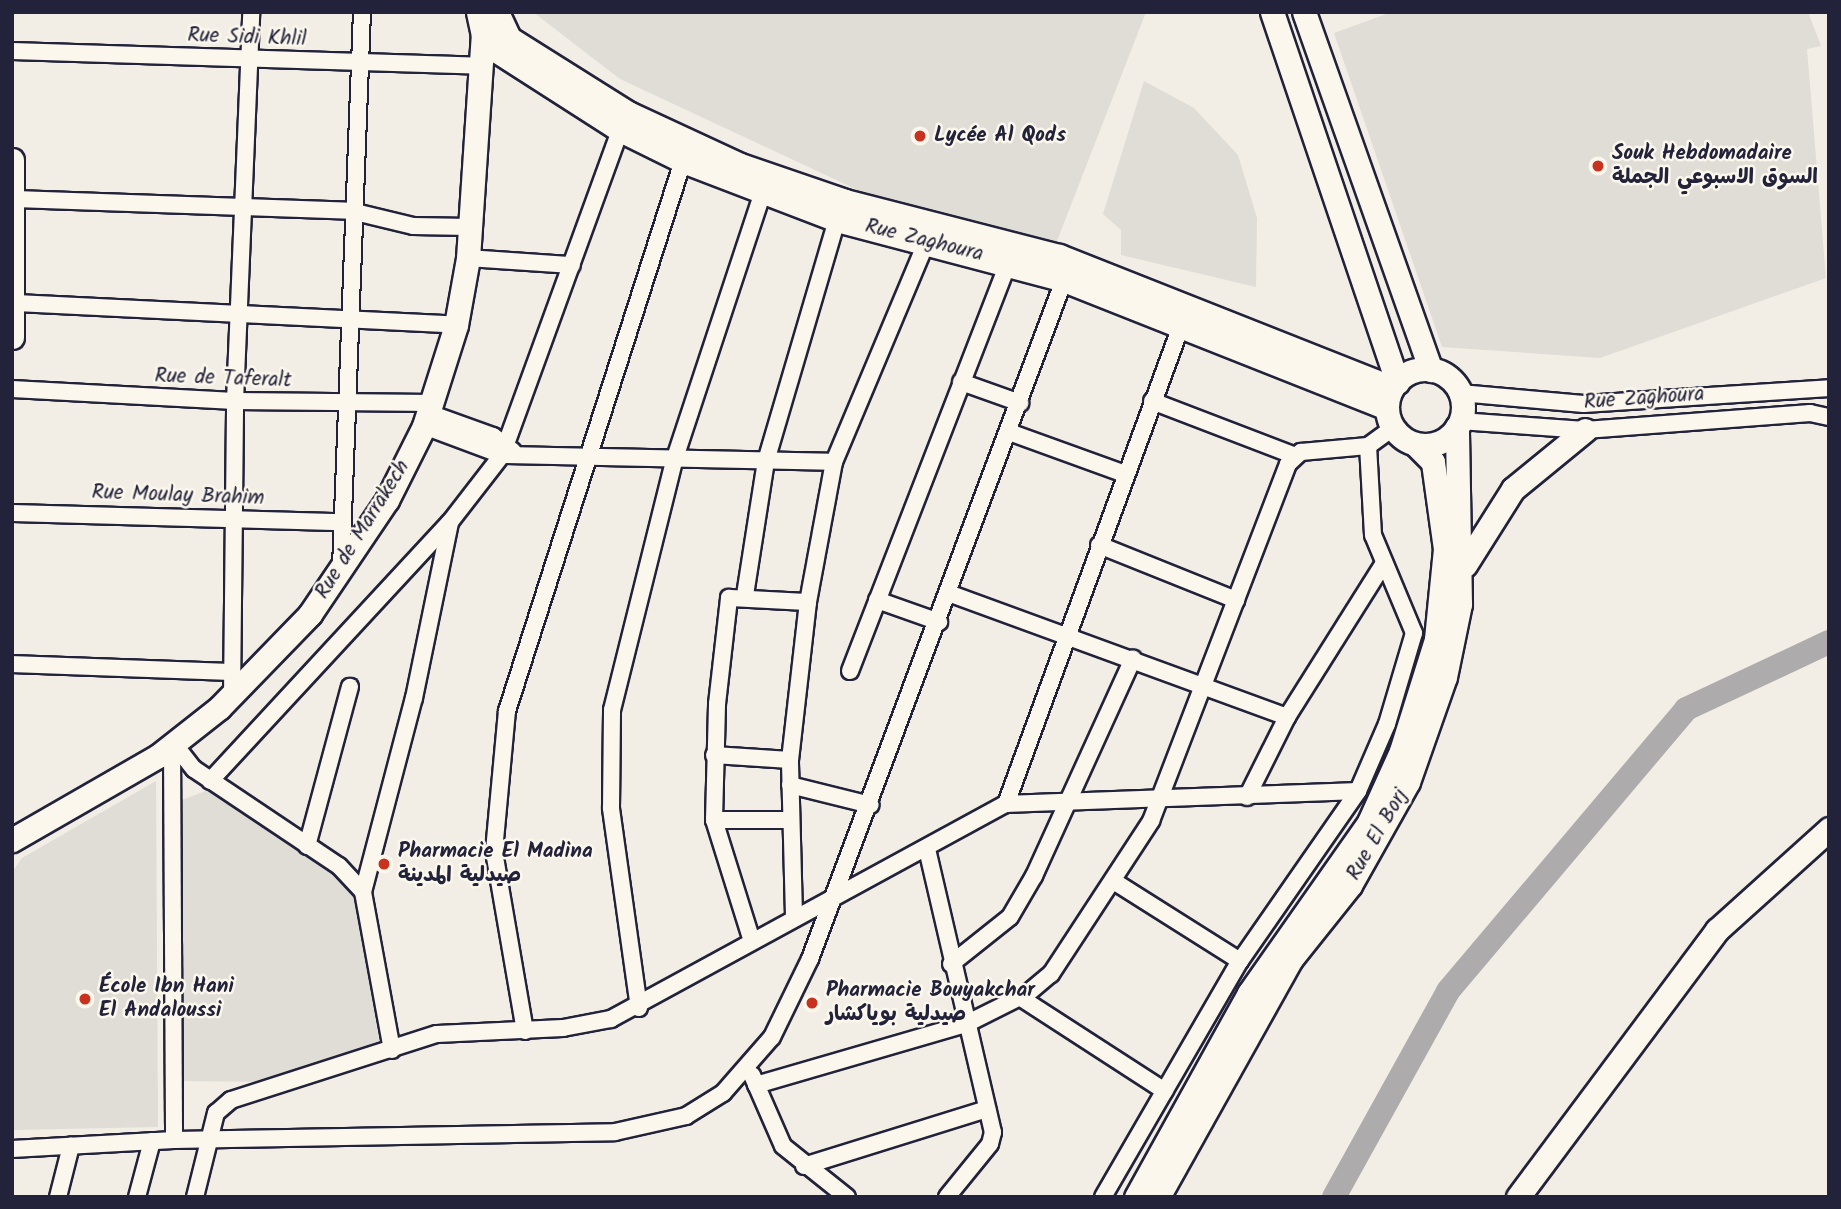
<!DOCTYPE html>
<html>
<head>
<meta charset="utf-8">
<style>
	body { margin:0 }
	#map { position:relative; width:1841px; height:1209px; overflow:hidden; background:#f2eee5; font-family:Kalam,"Playpen Sans Arabic",sans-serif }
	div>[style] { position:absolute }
	.built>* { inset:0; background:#e0dcd6 }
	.river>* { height:24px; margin:-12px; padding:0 12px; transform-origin:12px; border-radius:12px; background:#aeabad }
	.roads { filter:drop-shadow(2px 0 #22223b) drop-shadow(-2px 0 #22223b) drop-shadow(0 2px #22223b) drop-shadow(0 -2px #22223b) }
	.street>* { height:16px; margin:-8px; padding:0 8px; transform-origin:8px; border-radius:8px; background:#fbf7ec }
	.secondary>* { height:23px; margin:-11.5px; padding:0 11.5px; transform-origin:11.5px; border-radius:11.5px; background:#fbf7ec }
	.secondary>.ring { margin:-11.5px; padding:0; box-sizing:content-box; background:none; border:23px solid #fbf7ec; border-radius:50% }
	.dots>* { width:19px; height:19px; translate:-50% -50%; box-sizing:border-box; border:4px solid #fbf7ec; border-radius:50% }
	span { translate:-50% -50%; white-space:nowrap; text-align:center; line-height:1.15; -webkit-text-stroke:5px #fbf7ec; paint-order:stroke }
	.street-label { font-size:21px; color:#22223b }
	.poi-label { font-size:21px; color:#22223b; font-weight:700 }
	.left { translate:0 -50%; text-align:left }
	.frame { position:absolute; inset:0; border:14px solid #22223b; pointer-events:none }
</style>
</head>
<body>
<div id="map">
	<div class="built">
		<i style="clip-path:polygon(533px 12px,1146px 12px,1055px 246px,862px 192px,620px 79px)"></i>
		<i style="clip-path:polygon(1392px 12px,1808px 12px,1821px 46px,1807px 49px,1826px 278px,1600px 358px,1442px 347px,1334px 33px)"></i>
		<i style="clip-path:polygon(1144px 81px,1194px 108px,1238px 155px,1257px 218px,1256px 287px,1121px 255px,1121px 230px,1103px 214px)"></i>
		<i style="clip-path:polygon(156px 781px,158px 1127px,12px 1130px,12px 872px,22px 858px)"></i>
		<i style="clip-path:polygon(211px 789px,344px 876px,356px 902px,381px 1053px,292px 1082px,176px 1081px,171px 804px)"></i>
	</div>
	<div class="river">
		<i style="left:1334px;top:1197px;width:235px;rotate:-61deg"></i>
		<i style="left:1448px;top:991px;width:369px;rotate:-49.8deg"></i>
		<i style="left:1686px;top:709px;width:158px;rotate:-25.1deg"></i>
	</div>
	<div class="roads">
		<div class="street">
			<i style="left:12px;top:51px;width:469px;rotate:1.8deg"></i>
			<i style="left:15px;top:199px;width:336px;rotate:2deg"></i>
			<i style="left:351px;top:211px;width:64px;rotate:13.6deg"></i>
			<i style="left:413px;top:226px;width:57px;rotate:1deg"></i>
			<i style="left:468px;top:258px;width:104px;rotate:3.9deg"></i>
			<i style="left:14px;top:303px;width:443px;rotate:2.8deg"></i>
			<i style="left:961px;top:382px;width:63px;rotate:19.6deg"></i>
			<i style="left:12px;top:389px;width:223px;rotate:3.1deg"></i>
			<i style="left:235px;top:401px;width:198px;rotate:0.6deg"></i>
			<i style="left:1460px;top:393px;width:124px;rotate:5.1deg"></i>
			<i style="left:1584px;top:404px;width:246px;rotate:-3.7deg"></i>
			<i style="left:1152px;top:401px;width:153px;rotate:21deg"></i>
			<i style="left:429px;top:413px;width:68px;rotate:19.8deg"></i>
			<i style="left:493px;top:436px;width:25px;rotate:37deg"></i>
			<i style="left:1460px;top:421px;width:125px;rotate:4.1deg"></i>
			<i style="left:1585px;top:430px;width:226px;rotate:-4.3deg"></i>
			<i style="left:1810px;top:413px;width:19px;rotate:12deg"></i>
			<i style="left:424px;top:426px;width:83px;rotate:20.4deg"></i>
			<i style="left:502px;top:455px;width:332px;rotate:1.2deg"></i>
			<i style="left:1009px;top:432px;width:123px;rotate:19.9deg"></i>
			<i style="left:12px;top:513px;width:331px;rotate:1.6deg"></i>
			<i style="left:1099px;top:545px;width:148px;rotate:21.9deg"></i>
			<i style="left:341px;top:568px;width:556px;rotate:-87.84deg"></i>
			<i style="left:951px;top:594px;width:358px;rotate:20.1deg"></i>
			<i style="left:745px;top:595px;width:136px;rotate:-81.1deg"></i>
			<i style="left:766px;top:461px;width:251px;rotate:-73.6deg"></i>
			<i style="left:877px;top:600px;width:66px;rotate:19.5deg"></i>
			<i style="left:12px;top:664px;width:218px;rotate:2.1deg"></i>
			<i style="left:850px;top:671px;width:439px;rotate:-68.8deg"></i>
			<i style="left:232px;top:697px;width:296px;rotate:-89.4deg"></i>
			<i style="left:235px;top:401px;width:389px;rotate:-87.6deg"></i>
			<i style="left:175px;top:745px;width:31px;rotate:52deg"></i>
			<i style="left:194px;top:769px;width:174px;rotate:33.8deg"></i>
			<i style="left:339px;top:866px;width:35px;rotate:47deg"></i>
			<i style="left:172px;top:746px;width:394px;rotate:89.7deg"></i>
			<i style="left:714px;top:755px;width:76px;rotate:3.8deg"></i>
			<i style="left:210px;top:781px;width:353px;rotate:-47.2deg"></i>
			<i style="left:450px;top:522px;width:85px;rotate:-52.2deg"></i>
			<i style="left:502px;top:455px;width:346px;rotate:-70deg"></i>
			<i style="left:790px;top:785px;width:83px;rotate:13.9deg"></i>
			<i style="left:1247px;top:797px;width:89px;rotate:-63.4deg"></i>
			<i style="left:1287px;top:717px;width:182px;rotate:-57.8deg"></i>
			<i style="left:1006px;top:804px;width:509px;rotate:-69.89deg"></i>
			<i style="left:714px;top:820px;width:77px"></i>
			<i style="left:307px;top:846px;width:165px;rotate:-74.9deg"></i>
			<i style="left:927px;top:849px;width:291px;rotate:76.9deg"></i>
			<i style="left:993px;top:1132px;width:12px;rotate:104deg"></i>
			<i style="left:990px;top:1144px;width:68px;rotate:129.1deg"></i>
			<i style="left:1115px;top:882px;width:148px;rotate:32.3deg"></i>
			<i style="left:794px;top:916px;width:156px;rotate:-91.5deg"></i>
			<i style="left:790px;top:760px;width:159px;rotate:-83.5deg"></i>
			<i style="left:808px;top:602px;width:142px;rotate:-79.5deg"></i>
			<i style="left:834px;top:462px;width:240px;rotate:-67.2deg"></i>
			<i style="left:751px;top:938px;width:124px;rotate:-107.4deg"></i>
			<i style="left:714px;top:820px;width:116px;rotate:-88.5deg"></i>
			<i style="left:717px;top:704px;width:107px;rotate:-83.5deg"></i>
			<i style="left:729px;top:598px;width:79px;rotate:2.9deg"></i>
			<i style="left:951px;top:964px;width:75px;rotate:-38.5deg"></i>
			<i style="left:1010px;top:917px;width:48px;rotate:-59.7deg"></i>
			<i style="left:1034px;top:876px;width:239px;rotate:-65.5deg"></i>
			<i style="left:1021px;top:998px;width:171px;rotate:32.9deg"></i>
			<i style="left:639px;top:1008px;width:202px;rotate:-98deg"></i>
			<i style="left:611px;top:808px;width:98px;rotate:-89.4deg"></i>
			<i style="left:612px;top:710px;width:257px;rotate:-76deg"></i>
			<i style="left:674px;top:461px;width:280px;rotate:-71.7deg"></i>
			<i style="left:525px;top:1031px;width:183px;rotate:-99.8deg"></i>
			<i style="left:494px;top:851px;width:141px;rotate:-84.7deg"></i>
			<i style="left:507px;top:711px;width:577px;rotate:-72.26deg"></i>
			<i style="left:392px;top:1050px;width:161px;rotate:-100.4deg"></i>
			<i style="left:363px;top:892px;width:201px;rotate:-75.3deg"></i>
			<i style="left:414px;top:698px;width:179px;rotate:-78.4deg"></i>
			<i style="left:752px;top:1075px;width:77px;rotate:66.4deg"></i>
			<i style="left:783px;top:1146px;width:82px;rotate:38.6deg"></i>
			<i style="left:756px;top:1085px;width:219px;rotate:-16.2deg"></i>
			<i style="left:966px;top:1024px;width:69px;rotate:-26.6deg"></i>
			<i style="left:1028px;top:993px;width:30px;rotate:-40deg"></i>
			<i style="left:1051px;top:974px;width:183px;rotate:-56.8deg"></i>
			<i style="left:1151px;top:821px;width:382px;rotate:-69deg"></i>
			<i style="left:1288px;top:464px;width:18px;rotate:-43deg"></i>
			<i style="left:1301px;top:452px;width:67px;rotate:-5.1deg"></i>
			<i style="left:1368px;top:446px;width:31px;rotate:-36deg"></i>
			<i style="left:12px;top:1149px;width:162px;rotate:-3.2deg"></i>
			<i style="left:174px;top:1140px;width:441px;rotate:-1deg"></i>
			<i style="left:615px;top:1132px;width:73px;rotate:-12.7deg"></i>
			<i style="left:686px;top:1116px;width:44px;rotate:-31.9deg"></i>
			<i style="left:723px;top:1093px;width:74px;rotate:-48.8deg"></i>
			<i style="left:772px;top:1037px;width:87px;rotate:-64deg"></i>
			<i style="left:810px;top:959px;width:725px;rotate:-69.49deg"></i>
			<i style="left:804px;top:1166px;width:192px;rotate:-17.3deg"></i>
			<i style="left:58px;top:1197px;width:53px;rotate:-75.7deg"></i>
			<i style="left:137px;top:1197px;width:58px;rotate:-75deg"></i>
			<i style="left:195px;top:1197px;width:87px;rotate:-76deg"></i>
			<i style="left:216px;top:1113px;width:20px;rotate:-41deg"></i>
			<i style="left:231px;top:1100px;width:216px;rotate:-17.8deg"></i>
			<i style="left:437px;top:1034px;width:126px;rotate:-2.7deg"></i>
			<i style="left:563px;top:1028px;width:49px;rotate:-10.6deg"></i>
			<i style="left:611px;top:1019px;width:450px;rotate:-28.6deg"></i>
			<i style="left:1006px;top:804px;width:352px;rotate:-2.1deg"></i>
			<i style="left:1103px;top:1197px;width:273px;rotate:-59.9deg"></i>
			<i style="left:1240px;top:961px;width:207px;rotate:-55.2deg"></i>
			<i style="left:1358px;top:791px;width:73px;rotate:-66.6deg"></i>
			<i style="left:1387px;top:724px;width:95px;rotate:-73.5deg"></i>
			<i style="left:1414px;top:633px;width:106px;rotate:-112.7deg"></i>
			<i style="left:1373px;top:535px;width:89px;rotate:-93.2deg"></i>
		</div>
		<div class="secondary">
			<i style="left:478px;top:12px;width:24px;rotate:78deg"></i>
			<i style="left:483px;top:35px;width:21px;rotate:49deg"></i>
			<i style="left:497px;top:51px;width:146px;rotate:32.7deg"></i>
			<i style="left:620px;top:130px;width:70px;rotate:26.2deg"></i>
			<i style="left:683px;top:161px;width:165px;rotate:21deg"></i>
			<i style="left:837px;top:220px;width:235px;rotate:14.8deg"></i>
			<i style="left:1064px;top:280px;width:347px;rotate:21.6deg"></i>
			<i style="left:497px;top:12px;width:29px;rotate:65deg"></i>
			<i style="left:509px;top:38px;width:141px;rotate:32.2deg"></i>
			<i style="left:628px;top:113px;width:123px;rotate:24.9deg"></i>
			<i style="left:740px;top:165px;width:111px;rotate:18.9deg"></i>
			<i style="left:845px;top:201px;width:221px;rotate:14.4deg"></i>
			<i style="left:1059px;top:256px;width:358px;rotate:21.6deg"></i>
			<i style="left:1272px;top:12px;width:391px;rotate:71.3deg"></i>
			<i style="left:1304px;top:12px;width:380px;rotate:70.5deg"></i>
			<i style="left:12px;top:160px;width:177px;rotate:90deg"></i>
			<i class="ring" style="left:1387px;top:369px;width:53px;height:53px"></i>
			<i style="left:1465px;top:565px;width:90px;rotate:-57.7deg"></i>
			<i style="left:1513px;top:489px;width:93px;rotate:-39.3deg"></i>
			<i style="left:12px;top:840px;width:168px;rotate:-29.9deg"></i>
			<i style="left:158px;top:756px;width:78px;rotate:-38.2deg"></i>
			<i style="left:219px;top:708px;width:131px;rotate:-45.9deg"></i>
			<i style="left:310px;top:614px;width:138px;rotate:-56deg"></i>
			<i style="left:387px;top:500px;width:83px;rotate:-63.4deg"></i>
			<i style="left:424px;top:426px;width:106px;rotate:-72.4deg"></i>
			<i style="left:456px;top:325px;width:68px;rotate:-79.8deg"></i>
			<i style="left:468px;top:258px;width:224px;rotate:-86.2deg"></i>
			<i style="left:483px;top:35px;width:21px;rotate:-49deg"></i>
			<i style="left:1136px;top:1197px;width:233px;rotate:-61deg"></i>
			<i style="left:1249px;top:993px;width:209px;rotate:-54.9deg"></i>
			<i style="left:1369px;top:822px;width:78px;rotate:-65.7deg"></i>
			<i style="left:1401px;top:751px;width:117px;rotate:-72.6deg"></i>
			<i style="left:1436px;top:639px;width:90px;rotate:-84.3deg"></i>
			<i style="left:1445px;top:549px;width:88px;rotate:-97.9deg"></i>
			<i style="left:1433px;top:462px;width:25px;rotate:-135deg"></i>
			<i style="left:1158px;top:1197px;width:273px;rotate:-60.8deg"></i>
			<i style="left:1291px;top:959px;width:95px;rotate:-51.4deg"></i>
			<i style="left:1350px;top:885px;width:118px;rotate:-60.6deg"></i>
			<i style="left:1408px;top:782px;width:111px;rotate:-70.6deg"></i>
			<i style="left:1445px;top:677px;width:75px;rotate:-78.4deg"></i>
			<i style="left:1460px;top:604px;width:177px;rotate:-91deg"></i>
			<i style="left:1518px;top:1197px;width:333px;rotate:-53.3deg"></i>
			<i style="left:1717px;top:930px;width:151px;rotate:-42deg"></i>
		</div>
	</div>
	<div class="dots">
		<i style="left:920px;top:136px;background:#c8321e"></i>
		<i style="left:1598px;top:166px;background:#c8321e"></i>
		<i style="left:384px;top:864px;background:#c8321e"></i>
		<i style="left:85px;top:999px;background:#c8321e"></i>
		<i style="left:812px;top:1003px;background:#c8321e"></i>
	</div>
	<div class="street-label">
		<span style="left:247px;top:38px;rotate:2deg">Rue Sidi Khlil</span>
		<span style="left:924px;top:241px;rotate:14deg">Rue Zaghoura</span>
		<span style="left:223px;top:379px;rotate:2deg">Rue de Taferalt</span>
		<span style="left:1644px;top:399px;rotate:-4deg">Rue Zaghoura</span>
		<span style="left:178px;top:496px;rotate:2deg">Rue Moulay Brahim</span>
		<span style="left:363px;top:530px;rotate:-58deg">Rue de Marrakech</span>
		<span style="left:1378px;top:835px;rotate:-60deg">Rue El Borj</span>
	</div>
	<div class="poi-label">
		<span class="left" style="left:934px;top:136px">Lycée Al Qods</span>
		<span class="left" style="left:1612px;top:166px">Souk Hebdomadaire<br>السوق الاسبوعي الجملة</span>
		<span class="left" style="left:398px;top:864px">Pharmacie El Madina<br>صيدلية المدينة</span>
		<span class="left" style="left:99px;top:999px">École Ibn Hani<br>El Andaloussi</span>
		<span class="left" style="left:826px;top:1003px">Pharmacie Bouyakchar<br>صيدلية بوياكشار</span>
	</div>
	<div class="frame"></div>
</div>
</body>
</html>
